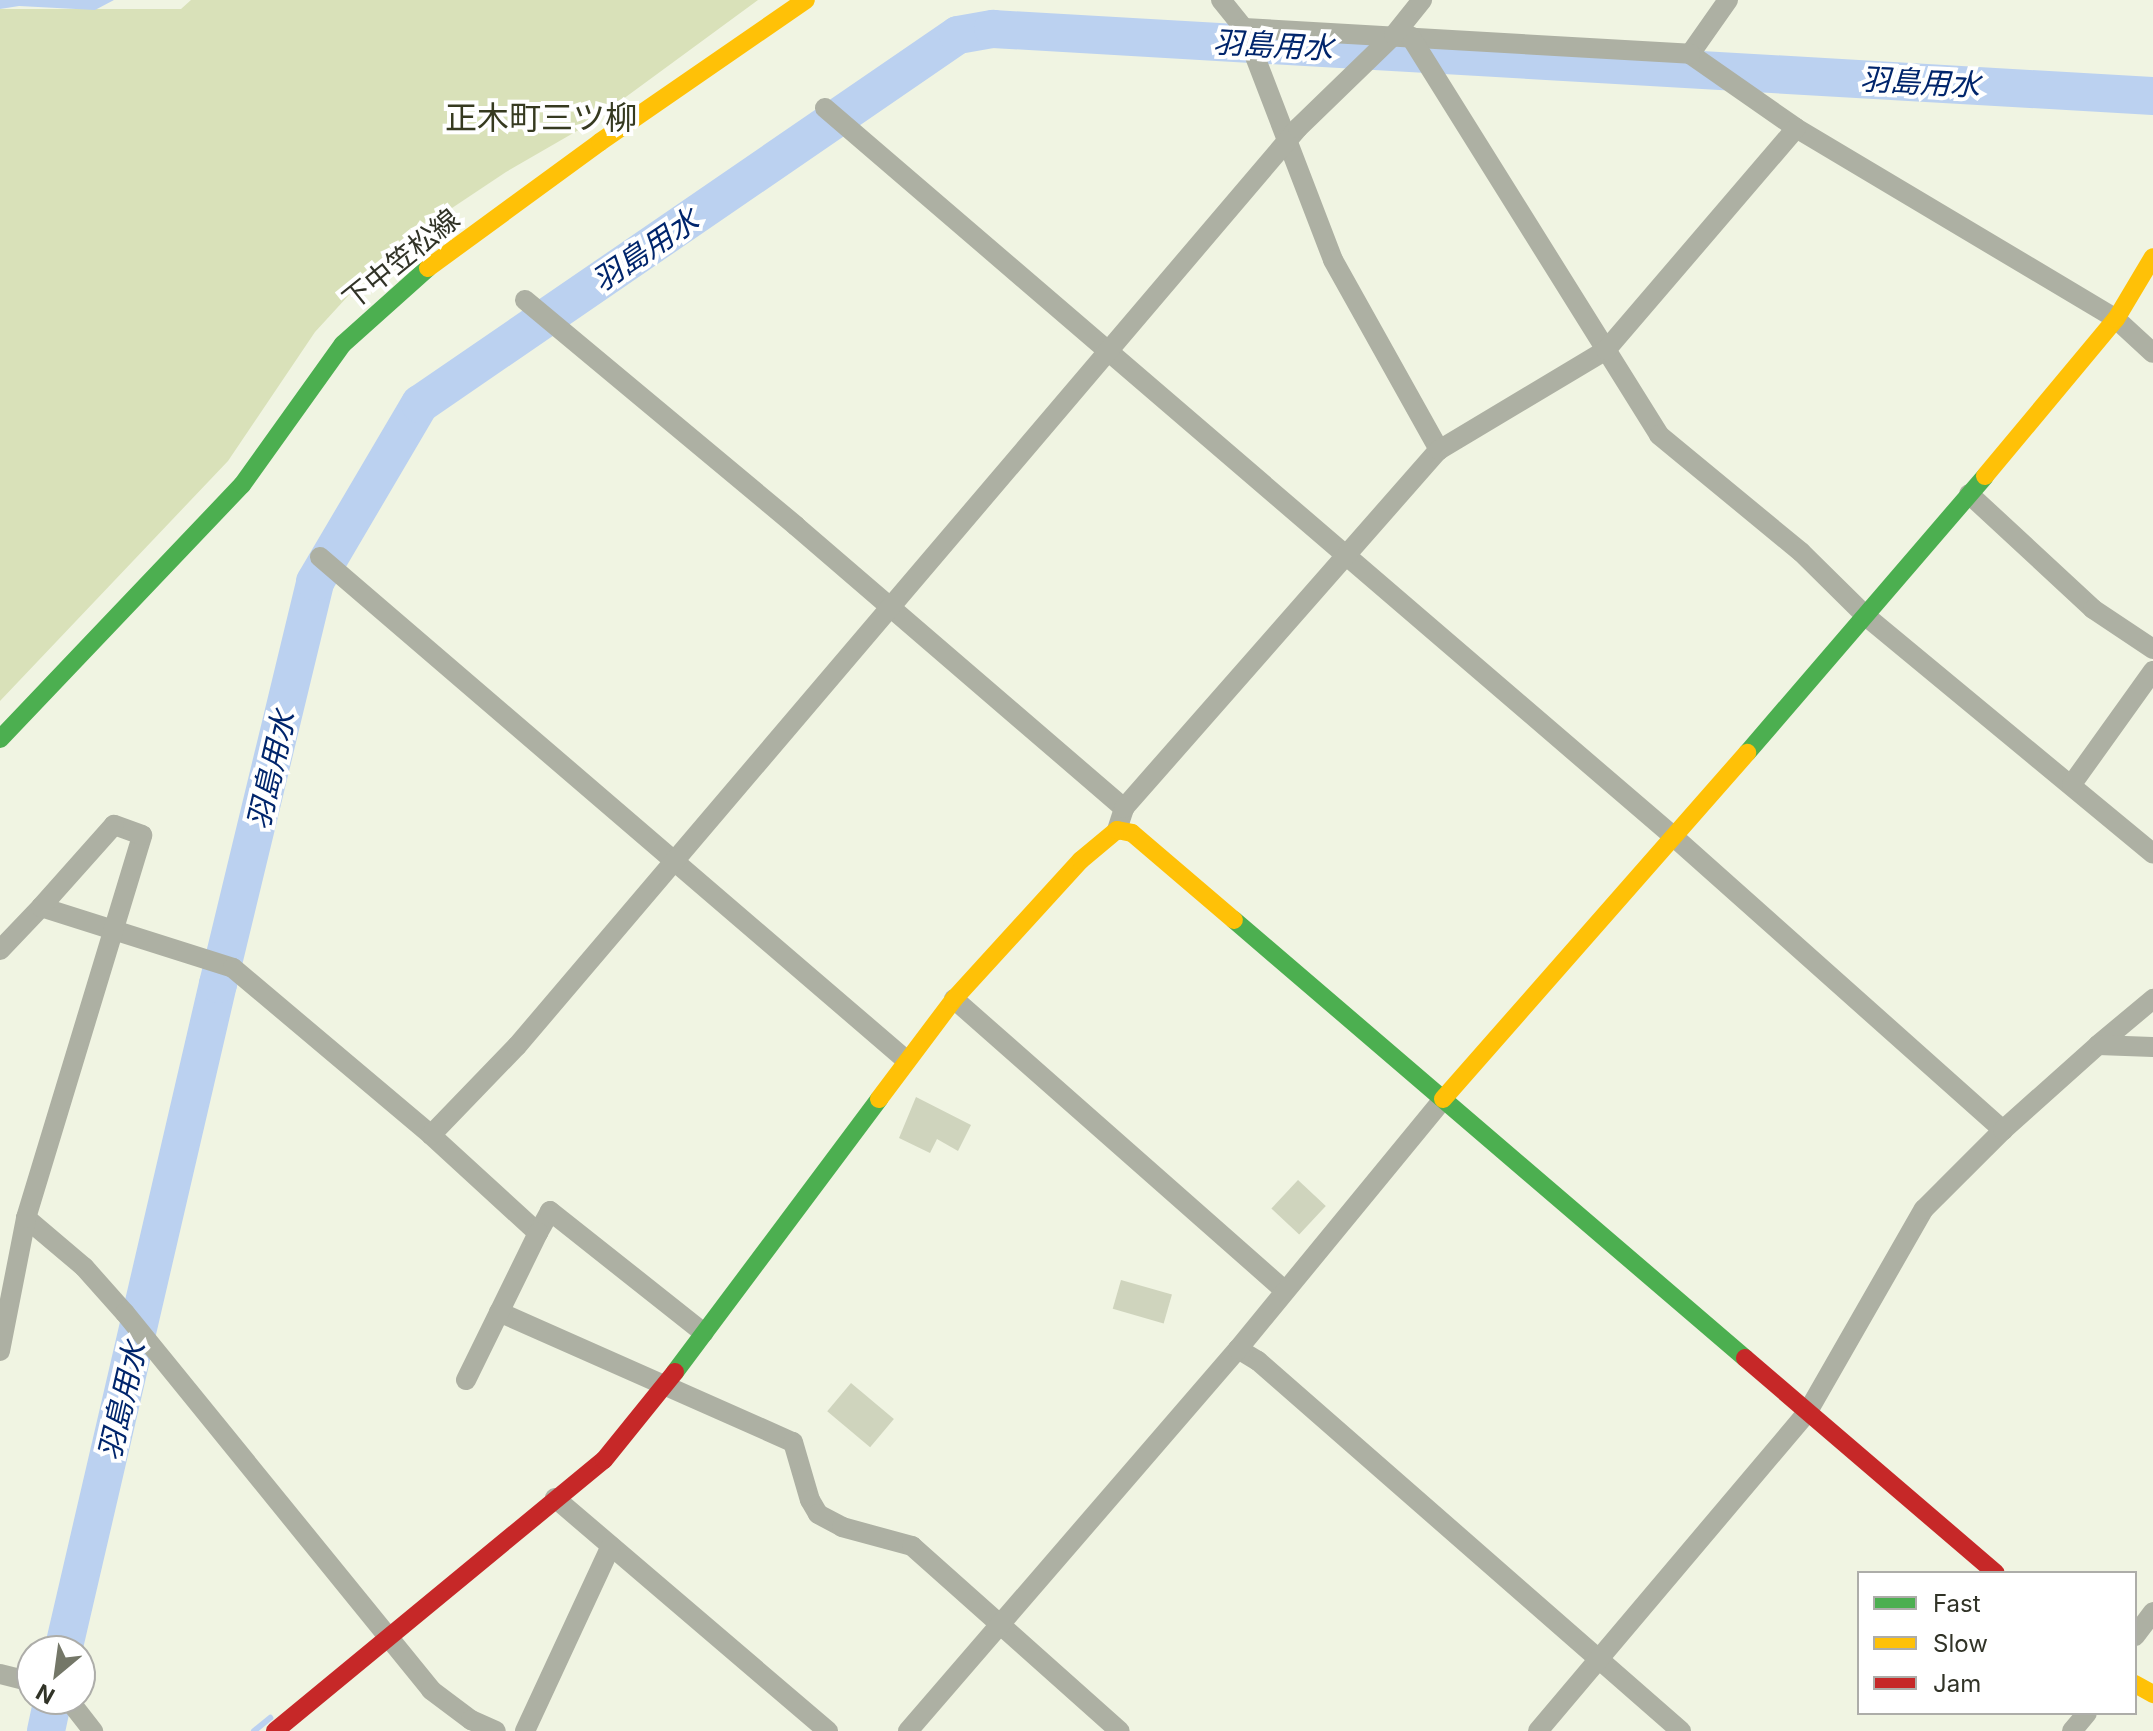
<!DOCTYPE html>
<html>
<head>
<meta charset="utf-8">
<style>
	body { margin:0 }
	#map { position:relative; width:2153px; height:1731px; overflow:hidden; background:#f0f4e2; font-family:Inter,"Noto Sans JP",sans-serif }
	div>[style] { position:absolute }
	.green>* { inset:0; background:#d9e1b9 }
	.water>* { inset:0; background:#bbd1f0 }
	.stream>* { height:6px; margin:-3px; padding:0 3px; transform-origin:3px; border-radius:3px; background:#bbd1f0 }
	.river>* { height:38px; margin:-19px; padding:0 19px; transform-origin:19px; border-radius:19px; background:#bbd1f0 }
	.building>* { inset:0; background:#cfd4bd; transform-origin:0 0 }
	.street>* { height:20px; margin:-10px; padding:0 10px; transform-origin:10px; border-radius:10px; background:#adb0a3 }
	.fast>* { height:18px; margin:-9px; padding:0 9px; transform-origin:9px; border-radius:9px; background:#4caf50 }
	.slow>* { height:18px; margin:-9px; padding:0 9px; transform-origin:9px; border-radius:9px; background:#ffc107 }
	.jam>* { height:18px; margin:-9px; padding:0 9px; transform-origin:9px; border-radius:9px; background:#c62828 }
	span { translate:-50% -50%; white-space:nowrap; text-align:center; line-height:1.15; -webkit-text-stroke:8px #fff; paint-order:stroke }
	.street-label { font-size:28px; color:#313327 }
	.water-label { font-size:30px; color:#00256c; font-style:italic }
	.quarter-label { font-size:32px; color:#363a20 }
	.legend { position:absolute; left:1857px; top:1571px; width:280px; height:144px; box-sizing:border-box; background:#fff; border:2px solid #adada9; margin:0; padding:10px 14px; list-style:none; font-size:24px; color:#313327 }
	.legend li { display:flex; align-items:center; gap:16px; height:40px }
	.legend b { width:40px; border:2px solid #adada9 }
	.north { position:absolute; left:16px; top:1635px; width:80px; height:80px; box-sizing:border-box; background:#fff; border:2px solid #adada9; border-radius:50%; rotate:209deg; font-size:22px; font-weight:700; line-height:32px; text-align:center; color:#313327 }
	.north::after { content:''; display:block; margin:auto; width:28px; height:36px; background:#747768; clip-path:polygon(50% 0,100% 100%,50% 72%,0 100%) }
</style>
</head>
<body>
<div id="map">
	<div class="green">
		<i style="clip-path:polygon(191px 0,758px 0,589px 124px,506px 172px,428px 224px,370px 272px,315px 332px,228px 461px,0 701px,0 9px,181px 9px)"></i>
	</div>
	<div class="water">
		<i style="clip-path:polygon(0 0,114px 0,95px 10px,19px 6px,0 9px)"></i>
	</div>
	<div class="stream">
		<i style="left:254px;top:1731px;width:21px;rotate:-39deg"></i>
	</div>
	<div class="river">
		<i style="left:63px;top:1651px;width:685px;rotate:-76.92deg"></i>
		<i style="left:218px;top:984px;width:414px;rotate:-76.4deg"></i>
		<i style="left:315px;top:582px;width:207px;rotate:-59.5deg"></i>
		<i style="left:420px;top:404px;width:652px;rotate:-34.45deg"></i>
		<i style="left:958px;top:35px;width:36px;rotate:-10deg"></i>
		<i style="left:993px;top:29px;width:1162px;rotate:3.31deg"></i>
		<i style="left:46px;top:1731px;width:33px;rotate:-78deg"></i>
	</div>
	<div class="building">
		<i style="clip-path:polygon(916px 1097px,971px 1125px,958px 1151px,937px 1139px,930px 1153px,899px 1138px)"></i>
		<i style="left:1298px;top:1180px;width:38px;height:39px;rotate:43deg"></i>
		<i style="left:1121px;top:1280px;width:53px;height:30px;rotate:16deg"></i>
		<i style="left:851px;top:1383px;width:56px;height:37px;rotate:40deg"></i>
	</div>
	<div class="street">
		<i style="left:1221px;top:0;width:36px;rotate:51deg"></i>
		<i style="left:1244px;top:28px;width:248px;rotate:69deg"></i>
		<i style="left:1333px;top:260px;width:218px;rotate:60.8deg"></i>
		<i style="left:1728px;top:0;width:66px;rotate:125.1deg"></i>
		<i style="left:1690px;top:54px;width:129px;rotate:34.9deg"></i>
		<i style="left:1796px;top:128px;width:373px;rotate:30.8deg"></i>
		<i style="left:2116px;top:319px;width:50px;rotate:42.6deg"></i>
		<i style="left:1244px;top:28px;width:447px;rotate:3.3deg"></i>
		<i style="left:1410px;top:36px;width:470px;rotate:58deg"></i>
		<i style="left:1659px;top:435px;width:184px;rotate:39.5deg"></i>
		<i style="left:1801px;top:552px;width:93px;rotate:44.6deg"></i>
		<i style="left:1867px;top:617px;width:371px;rotate:39.6deg"></i>
		<i style="left:825px;top:108px;width:1119px;rotate:40.65deg"></i>
		<i style="left:1674px;top:837px;width:441px;rotate:41.7deg"></i>
		<i style="left:525px;top:300px;width:353px;rotate:39.8deg"></i>
		<i style="left:796px;top:526px;width:433px;rotate:40.7deg"></i>
		<i style="left:1969px;top:494px;width:169px;rotate:42.8deg"></i>
		<i style="left:2093px;top:609px;width:72px;rotate:33.7deg"></i>
		<i style="left:320px;top:557px;width:772px;rotate:40.64deg"></i>
		<i style="left:2072px;top:784px;width:139px;rotate:-54.4deg"></i>
		<i style="left:1117px;top:830px;width:23px;rotate:-72deg"></i>
		<i style="left:1124px;top:808px;width:477px;rotate:-48.7deg"></i>
		<i style="left:1439px;top:450px;width:195px;rotate:-30.9deg"></i>
		<i style="left:1606px;top:350px;width:292px;rotate:-49.4deg"></i>
		<i style="left:0;top:950px;width:59px;rotate:-46.4deg"></i>
		<i style="left:41px;top:907px;width:201px;rotate:17.6deg"></i>
		<i style="left:233px;top:968px;width:259px;rotate:40.1deg"></i>
		<i style="left:431px;top:1135px;width:145px;rotate:42.5deg"></i>
		<i style="left:538px;top:1233px;width:25px;rotate:-61deg"></i>
		<i style="left:550px;top:1211px;width:196px;rotate:38.4deg"></i>
		<i style="left:954px;top:999px;width:440px;rotate:41.4deg"></i>
		<i style="left:2098px;top:1045px;width:72px;rotate:-39.9deg"></i>
		<i style="left:431px;top:1135px;width:124px;rotate:-46deg"></i>
		<i style="left:517px;top:1046px;width:1205px;rotate:-49.61deg"></i>
		<i style="left:1298px;top:128px;width:134px;rotate:-44.1deg"></i>
		<i style="left:1394px;top:35px;width:45px;rotate:-51.3deg"></i>
		<i style="left:26px;top:1218px;width:76px;rotate:40.2deg"></i>
		<i style="left:84px;top:1267px;width:62px;rotate:48.3deg"></i>
		<i style="left:125px;top:1313px;width:486px;rotate:50.9deg"></i>
		<i style="left:431px;top:1690px;width:50px;rotate:36.9deg"></i>
		<i style="left:471px;top:1720px;width:27px;rotate:24deg"></i>
		<i style="left:499px;top:1312px;width:321px;rotate:23.9deg"></i>
		<i style="left:793px;top:1442px;width:60px;rotate:73.7deg"></i>
		<i style="left:810px;top:1500px;width:16px;rotate:60deg"></i>
		<i style="left:818px;top:1514px;width:27px;rotate:28deg"></i>
		<i style="left:842px;top:1527px;width:73px;rotate:15.2deg"></i>
		<i style="left:912px;top:1546px;width:278px;rotate:41.7deg"></i>
		<i style="left:1238px;top:1349px;width:23px;rotate:31deg"></i>
		<i style="left:1258px;top:1361px;width:562px;rotate:41.18deg"></i>
		<i style="left:0;top:1351px;width:136px;rotate:-78.9deg"></i>
		<i style="left:26px;top:1218px;width:400px;rotate:-73.1deg"></i>
		<i style="left:142px;top:835px;width:30px;rotate:-160deg"></i>
		<i style="left:114px;top:825px;width:110px;rotate:131.7deg"></i>
		<i style="left:466px;top:1380px;width:164px;rotate:-63.9deg"></i>
		<i style="left:555px;top:1498px;width:359px;rotate:40.5deg"></i>
		<i style="left:2135px;top:1636px;width:30px;rotate:-53deg"></i>
		<i style="left:0;top:1674px;width:33px;rotate:14deg"></i>
		<i style="left:68px;top:1699px;width:41px;rotate:52deg"></i>
		<i style="left:525px;top:1731px;width:204px;rotate:-65.1deg"></i>
		<i style="left:908px;top:1731px;width:505px;rotate:-49.18deg"></i>
		<i style="left:1238px;top:1349px;width:323px;rotate:-50.6deg"></i>
		<i style="left:1538px;top:1731px;width:417px;rotate:-49.8deg"></i>
		<i style="left:1807px;top:1413px;width:235px;rotate:-60.2deg"></i>
		<i style="left:1924px;top:1209px;width:112px;rotate:-45deg"></i>
		<i style="left:2003px;top:1130px;width:127px;rotate:-41.8deg"></i>
		<i style="left:2098px;top:1045px;width:55px;rotate:2.1deg"></i>
		<i style="left:2072px;top:1731px;width:23px;rotate:-50deg"></i>
	</div>
	<div class="fast">
		<i style="left:0;top:739px;width:351px;rotate:-46.4deg"></i>
		<i style="left:242px;top:485px;width:173px;rotate:-54.4deg"></i>
		<i style="left:343px;top:344px;width:114px;rotate:-41.8deg"></i>
		<i style="left:1747px;top:753px;width:365px;rotate:-49.3deg"></i>
		<i style="left:1234px;top:920px;width:673px;rotate:40.6deg"></i>
		<i style="left:675px;top:1372px;width:341px;rotate:-53.2deg"></i>
	</div>
	<div class="slow">
		<i style="left:428px;top:268px;width:213px;rotate:-36.2deg"></i>
		<i style="left:600px;top:142px;width:250px;rotate:-34.6deg"></i>
		<i style="left:1985px;top:476px;width:204px;rotate:-50.2deg"></i>
		<i style="left:2116px;top:319px;width:72px;rotate:-59.2deg"></i>
		<i style="left:879px;top:1099px;width:125px;rotate:-53.1deg"></i>
		<i style="left:954px;top:999px;width:188px;rotate:-47.6deg"></i>
		<i style="left:1081px;top:860px;width:47px;rotate:-39.8deg"></i>
		<i style="left:1117px;top:830px;width:15px;rotate:11deg"></i>
		<i style="left:1132px;top:833px;width:134px;rotate:40.5deg"></i>
		<i style="left:1443px;top:1099px;width:461px;rotate:-48.7deg"></i>
		<i style="left:2135px;top:1684px;width:21px;rotate:29deg"></i>
	</div>
	<div class="jam">
		<i style="left:1745px;top:1358px;width:330px;rotate:40.6deg"></i>
		<i style="left:275px;top:1731px;width:426px;rotate:-39.5deg"></i>
		<i style="left:604px;top:1460px;width:113px;rotate:-51.1deg"></i>
	</div>
	<div class="street-label">
		<span style="left:401px;top:259px;rotate:-39deg">下中笠松線</span>
	</div>
	<div class="water-label">
		<span style="left:1273px;top:45px;rotate:3deg">羽島用水</span>
		<span style="left:1920px;top:82px;rotate:3deg">羽島用水</span>
		<span style="left:645px;top:250px;rotate:-34deg">羽島用水</span>
		<span style="left:271px;top:770px;rotate:-77deg">羽島用水</span>
		<span style="left:122px;top:1401px;rotate:-77deg">羽島用水</span>
	</div>
	<div class="quarter-label">
		<span style="left:541px;top:118px">正木町三ツ柳</span>
	</div>
	<ul class="legend">
	<li><b style="height:10px;background:#4caf50"></b>Fast</li>
	<li><b style="height:10px;background:#ffc107"></b>Slow</li>
	<li><b style="height:10px;background:#c62828"></b>Jam</li>
	</ul>
	<div class="north">N</div>
</div>
</body>
</html>
